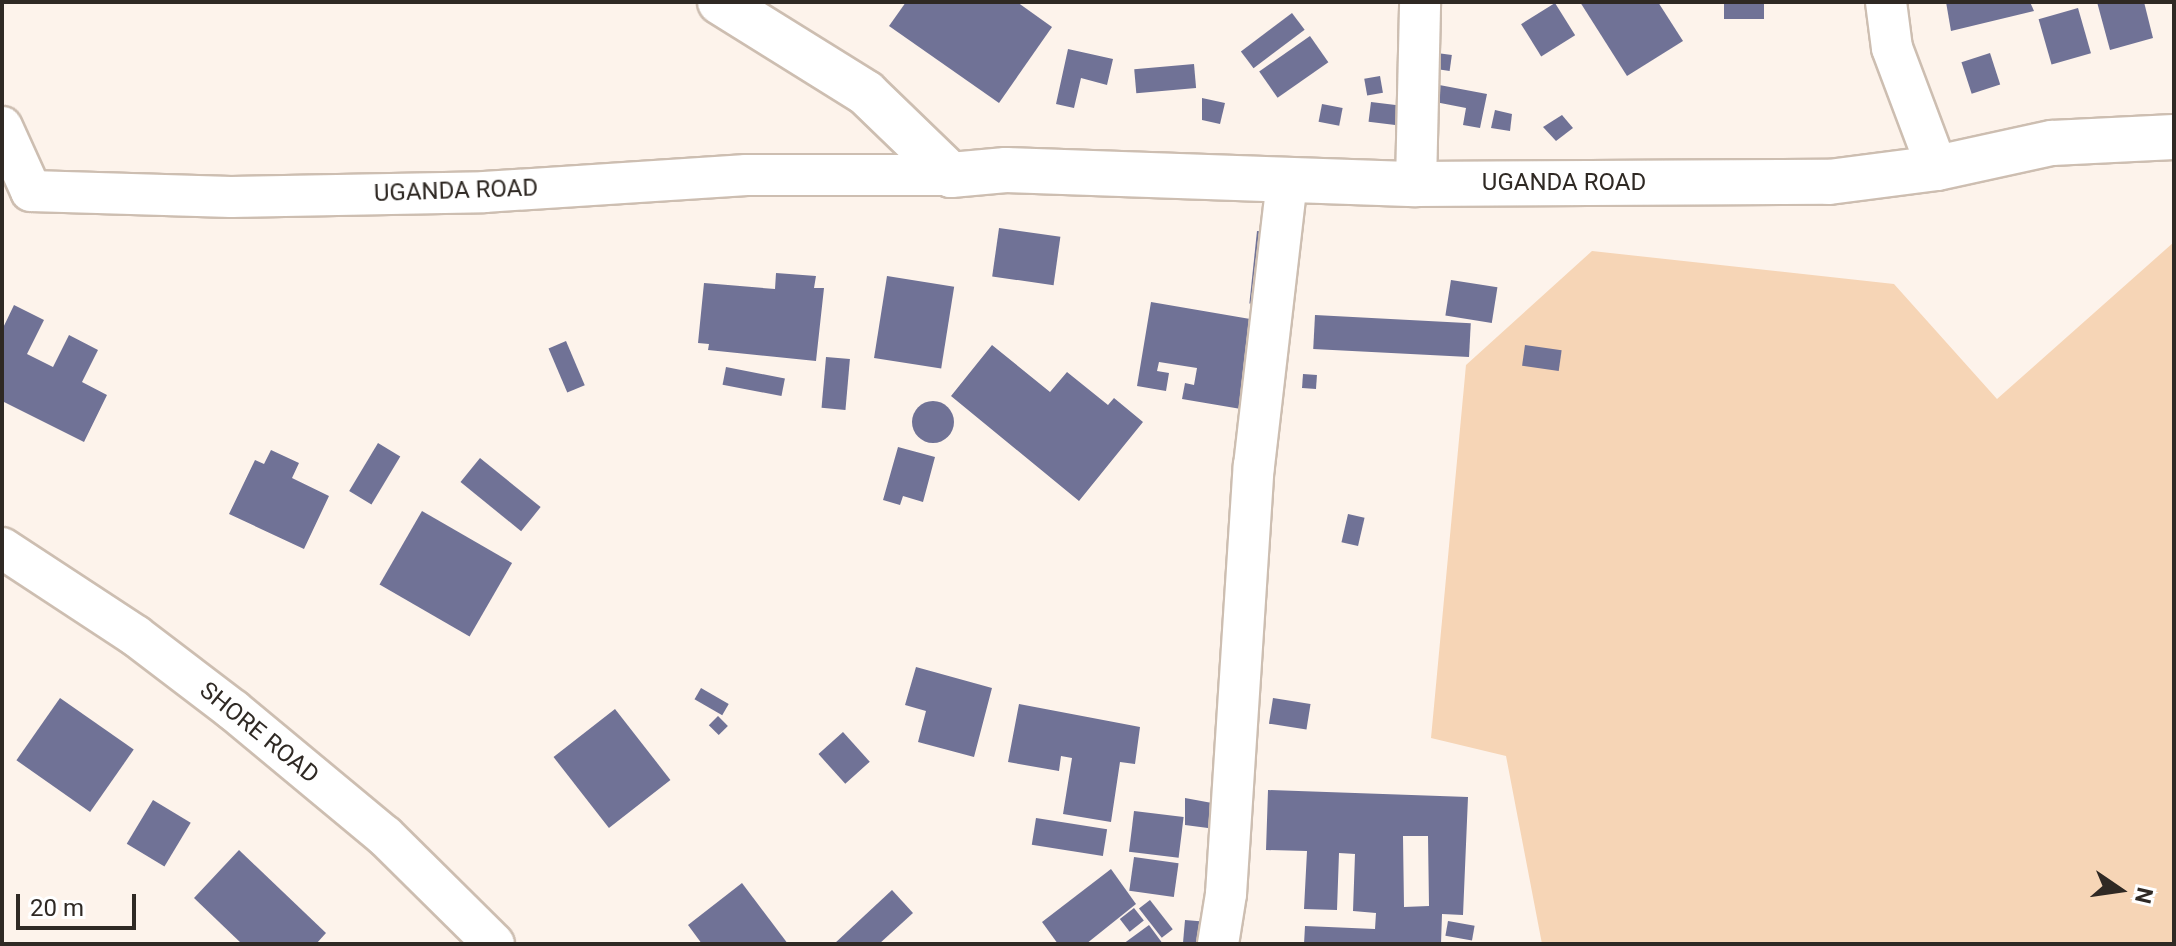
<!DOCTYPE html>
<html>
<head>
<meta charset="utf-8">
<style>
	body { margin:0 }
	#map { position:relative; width:2176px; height:946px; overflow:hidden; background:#fdf3eb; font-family:Roboto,sans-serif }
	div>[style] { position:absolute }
	.green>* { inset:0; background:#f6d5b6 }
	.building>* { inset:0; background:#707296; transform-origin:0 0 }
	.round { border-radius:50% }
	.roads { filter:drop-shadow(2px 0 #cdbeb1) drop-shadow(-2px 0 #cdbeb1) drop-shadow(0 2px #cdbeb1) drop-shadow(0 -2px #cdbeb1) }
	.minor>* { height:40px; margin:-20px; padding:0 20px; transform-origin:20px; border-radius:20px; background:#fff }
	.major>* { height:44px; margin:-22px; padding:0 22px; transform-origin:22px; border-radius:22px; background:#fff }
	span { translate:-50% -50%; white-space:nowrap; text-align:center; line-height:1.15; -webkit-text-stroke:7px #fff; paint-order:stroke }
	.street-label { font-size:24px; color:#2f2924 }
	.frame { position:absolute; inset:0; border:4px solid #2f2924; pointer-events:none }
	.north { position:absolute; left:2080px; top:850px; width:80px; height:80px; -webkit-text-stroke:6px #fff; paint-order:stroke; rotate:103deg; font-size:22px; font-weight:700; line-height:32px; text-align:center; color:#2f2924 }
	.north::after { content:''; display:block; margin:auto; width:28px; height:36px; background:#2f2924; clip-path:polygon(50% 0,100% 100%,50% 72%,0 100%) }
	.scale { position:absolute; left:16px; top:894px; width:120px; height:36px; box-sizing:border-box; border:4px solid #2f2924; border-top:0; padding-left:10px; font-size:24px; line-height:28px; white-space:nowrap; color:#2f2924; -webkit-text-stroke:6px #fff; paint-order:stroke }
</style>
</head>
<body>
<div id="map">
	<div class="green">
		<i style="clip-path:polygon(2174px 242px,2174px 944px,1542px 944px,1506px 756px,1431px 738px,1466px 365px,1592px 251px,1894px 284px,1997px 399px)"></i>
	</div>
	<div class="building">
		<i style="clip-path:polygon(906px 2px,1017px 2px,1052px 27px,999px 103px,889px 26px)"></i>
		<i style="clip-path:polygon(1580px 2px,1658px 2px,1683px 41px,1627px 76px)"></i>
		<i style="left:1724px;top:2px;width:40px;height:17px"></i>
		<i style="clip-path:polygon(1946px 2px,2030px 2px,2034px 11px,1951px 31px)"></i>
		<i style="clip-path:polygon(2097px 2px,2144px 2px,2153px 38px,2110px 50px)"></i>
		<i style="left:1555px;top:3px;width:38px;height:40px;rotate:58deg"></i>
		<i style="left:2078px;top:8px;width:47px;height:41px;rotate:74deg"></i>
		<i style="left:1292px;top:13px;width:21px;height:64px;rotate:53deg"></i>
		<i style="left:1310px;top:36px;width:32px;height:62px;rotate:55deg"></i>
		<i style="clip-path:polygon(1068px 49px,1113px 59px,1107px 85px,1081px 78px,1074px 108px,1056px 104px)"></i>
		<i style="left:1437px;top:53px;width:15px;height:16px;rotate:8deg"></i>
		<i style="left:1990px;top:53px;width:33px;height:30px;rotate:72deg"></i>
		<i style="left:1194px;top:64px;width:24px;height:60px;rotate:85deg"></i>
		<i style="left:1380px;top:76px;width:17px;height:16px;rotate:80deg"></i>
		<i style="clip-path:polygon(1434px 84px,1487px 94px,1480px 128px,1463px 125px,1466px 108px,1430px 101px)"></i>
		<i style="clip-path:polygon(1202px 98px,1225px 103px,1220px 124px,1202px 120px)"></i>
		<i style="left:1371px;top:102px;width:33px;height:20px;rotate:7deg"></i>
		<i style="left:1322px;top:104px;width:21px;height:18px;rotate:11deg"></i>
		<i style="clip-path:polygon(1495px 110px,1512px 114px,1510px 131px,1491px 128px)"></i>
		<i style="clip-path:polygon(1562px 115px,1573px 128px,1556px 141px,1543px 127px)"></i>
		<i style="left:999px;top:228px;width:62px;height:49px;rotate:8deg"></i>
		<i style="left:1257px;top:231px;width:18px;height:73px;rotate:6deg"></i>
		<i style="clip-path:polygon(776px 273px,816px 276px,814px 288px,824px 288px,816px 361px,708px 350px,709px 344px,698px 343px,704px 283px,775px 289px)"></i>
		<i style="left:887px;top:276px;width:68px;height:83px;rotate:9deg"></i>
		<i style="left:1451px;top:280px;width:47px;height:36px;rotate:9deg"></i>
		<i style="clip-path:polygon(1151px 302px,1256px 320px,1241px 409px,1182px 399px,1185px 383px,1194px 385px,1197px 368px,1159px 362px,1157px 371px,1169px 373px,1166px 391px,1137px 386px)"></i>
		<i style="clip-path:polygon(14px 305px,44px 320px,27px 354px,53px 367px,69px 335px,98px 350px,82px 382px,107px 395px,84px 442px,2px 401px,2px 330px)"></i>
		<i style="left:1315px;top:315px;width:156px;height:34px;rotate:3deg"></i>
		<i style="left:566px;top:341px;width:48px;height:19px;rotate:67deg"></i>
		<i style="clip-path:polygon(992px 345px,1050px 392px,1067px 372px,1108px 405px,1114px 398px,1143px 422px,1079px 501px,951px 396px)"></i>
		<i style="left:1525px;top:345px;width:37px;height:21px;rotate:8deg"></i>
		<i style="left:826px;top:357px;width:24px;height:51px;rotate:5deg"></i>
		<i style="left:726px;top:367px;width:60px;height:18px;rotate:11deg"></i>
		<i style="left:1303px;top:374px;width:14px;height:14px;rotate:4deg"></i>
		<i class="round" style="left:912px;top:401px;width:42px;height:42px"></i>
		<i style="left:378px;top:443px;width:26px;height:56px;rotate:31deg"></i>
		<i style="clip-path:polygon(898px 447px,935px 457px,923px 502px,903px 496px,900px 505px,883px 500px)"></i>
		<i style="clip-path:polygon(271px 450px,299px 463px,292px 478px,329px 496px,304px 549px,229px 514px,255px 460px,264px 464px)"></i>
		<i style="left:480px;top:458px;width:78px;height:31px;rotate:39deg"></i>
		<i style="left:422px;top:511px;width:104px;height:85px;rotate:30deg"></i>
		<i style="left:1348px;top:514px;width:17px;height:29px;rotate:13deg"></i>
		<i style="clip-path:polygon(916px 667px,992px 688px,974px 757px,918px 742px,926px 711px,905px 705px)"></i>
		<i style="left:701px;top:688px;width:32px;height:13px;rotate:30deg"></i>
		<i style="left:60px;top:698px;width:90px;height:76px;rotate:35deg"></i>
		<i style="left:1273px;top:698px;width:38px;height:26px;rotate:9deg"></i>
		<i style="clip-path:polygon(1019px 704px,1140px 727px,1135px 764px,1120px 762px,1111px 822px,1063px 814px,1072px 758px,1061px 756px,1059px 771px,1008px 762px)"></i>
		<i style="left:615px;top:709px;width:90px;height:78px;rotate:52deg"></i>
		<i style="left:718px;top:716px;width:14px;height:13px;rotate:45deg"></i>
		<i style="left:843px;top:732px;width:40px;height:33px;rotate:48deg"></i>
		<i style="clip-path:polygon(evenodd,1268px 790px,1468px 797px,1463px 915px,1442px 914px,1441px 944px,1304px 944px,1305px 926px,1375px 929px,1376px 913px,1353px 911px,1355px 854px,1339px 853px,1337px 910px,1304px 909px,1307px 851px,1266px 850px,1268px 790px,1403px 836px,1428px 836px,1429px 906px,1404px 907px,1403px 836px)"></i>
		<i style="clip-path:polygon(1185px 798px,1212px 803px,1208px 828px,1185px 825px)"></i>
		<i style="left:153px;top:800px;width:44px;height:51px;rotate:31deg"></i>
		<i style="left:1134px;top:811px;width:50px;height:41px;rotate:7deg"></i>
		<i style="left:1036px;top:818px;width:72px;height:27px;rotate:9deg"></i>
		<i style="clip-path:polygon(239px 850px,326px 933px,316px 944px,242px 944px,194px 898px)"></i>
		<i style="left:1134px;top:857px;width:45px;height:34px;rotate:8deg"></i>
		<i style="clip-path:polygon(1111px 869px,1136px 904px,1086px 944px,1058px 944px,1042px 922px)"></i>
		<i style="clip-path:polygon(742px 883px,788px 944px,702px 944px,688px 925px)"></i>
		<i style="clip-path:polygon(892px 890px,913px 913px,879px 944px,834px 944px)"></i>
		<i style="left:1150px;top:900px;width:37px;height:14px;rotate:52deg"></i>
		<i style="left:1134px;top:908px;width:16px;height:18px;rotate:52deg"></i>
		<i style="left:1185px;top:920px;width:21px;height:24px;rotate:5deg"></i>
		<i style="left:1448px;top:921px;width:27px;height:15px;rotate:10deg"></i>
		<i style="clip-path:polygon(1149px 925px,1163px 944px,1123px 944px)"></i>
	</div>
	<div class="roads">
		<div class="minor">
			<i style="left:1886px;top:2px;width:46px;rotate:82.6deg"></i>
			<i style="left:1892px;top:48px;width:128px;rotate:69.4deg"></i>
			<i style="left:2px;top:127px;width:70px;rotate:65.6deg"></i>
			<i style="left:31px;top:191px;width:200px;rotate:1.7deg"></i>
			<i style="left:231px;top:197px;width:253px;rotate:-1.1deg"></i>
			<i style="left:484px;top:192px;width:263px;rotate:-3.7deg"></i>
			<i style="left:746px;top:175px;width:205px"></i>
			<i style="left:1416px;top:184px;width:182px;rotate:-88.7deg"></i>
			<i style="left:2px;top:548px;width:160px;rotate:33.3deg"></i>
			<i style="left:136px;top:636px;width:122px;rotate:37.3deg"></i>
			<i style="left:233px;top:710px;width:197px;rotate:39.7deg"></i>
			<i style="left:385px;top:836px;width:153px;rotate:44.7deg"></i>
			<i style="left:1218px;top:944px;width:51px;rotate:-80.9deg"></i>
			<i style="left:1226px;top:894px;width:429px;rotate:-86.3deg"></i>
			<i style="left:1254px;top:466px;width:289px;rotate:-83.4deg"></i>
		</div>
		<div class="major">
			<i style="left:720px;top:2px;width:172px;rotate:31.9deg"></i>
			<i style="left:866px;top:93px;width:118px;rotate:44deg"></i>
			<i style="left:951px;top:175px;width:55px;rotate:-5.2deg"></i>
			<i style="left:1006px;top:170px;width:410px;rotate:2deg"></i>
			<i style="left:1416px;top:184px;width:413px;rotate:-0.3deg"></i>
			<i style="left:1829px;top:182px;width:109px;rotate:-7.4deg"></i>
			<i style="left:1937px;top:168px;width:118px;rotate:-12.3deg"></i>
			<i style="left:2052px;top:143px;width:122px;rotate:-2.8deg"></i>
		</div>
	</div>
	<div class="street-label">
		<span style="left:1564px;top:183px">UGANDA ROAD</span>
		<span style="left:456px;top:191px;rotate:-2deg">UGANDA ROAD</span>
		<span style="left:259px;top:733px;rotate:39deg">SHORE ROAD</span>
	</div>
	<div class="frame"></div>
	<div class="north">N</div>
	<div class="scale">20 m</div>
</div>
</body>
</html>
